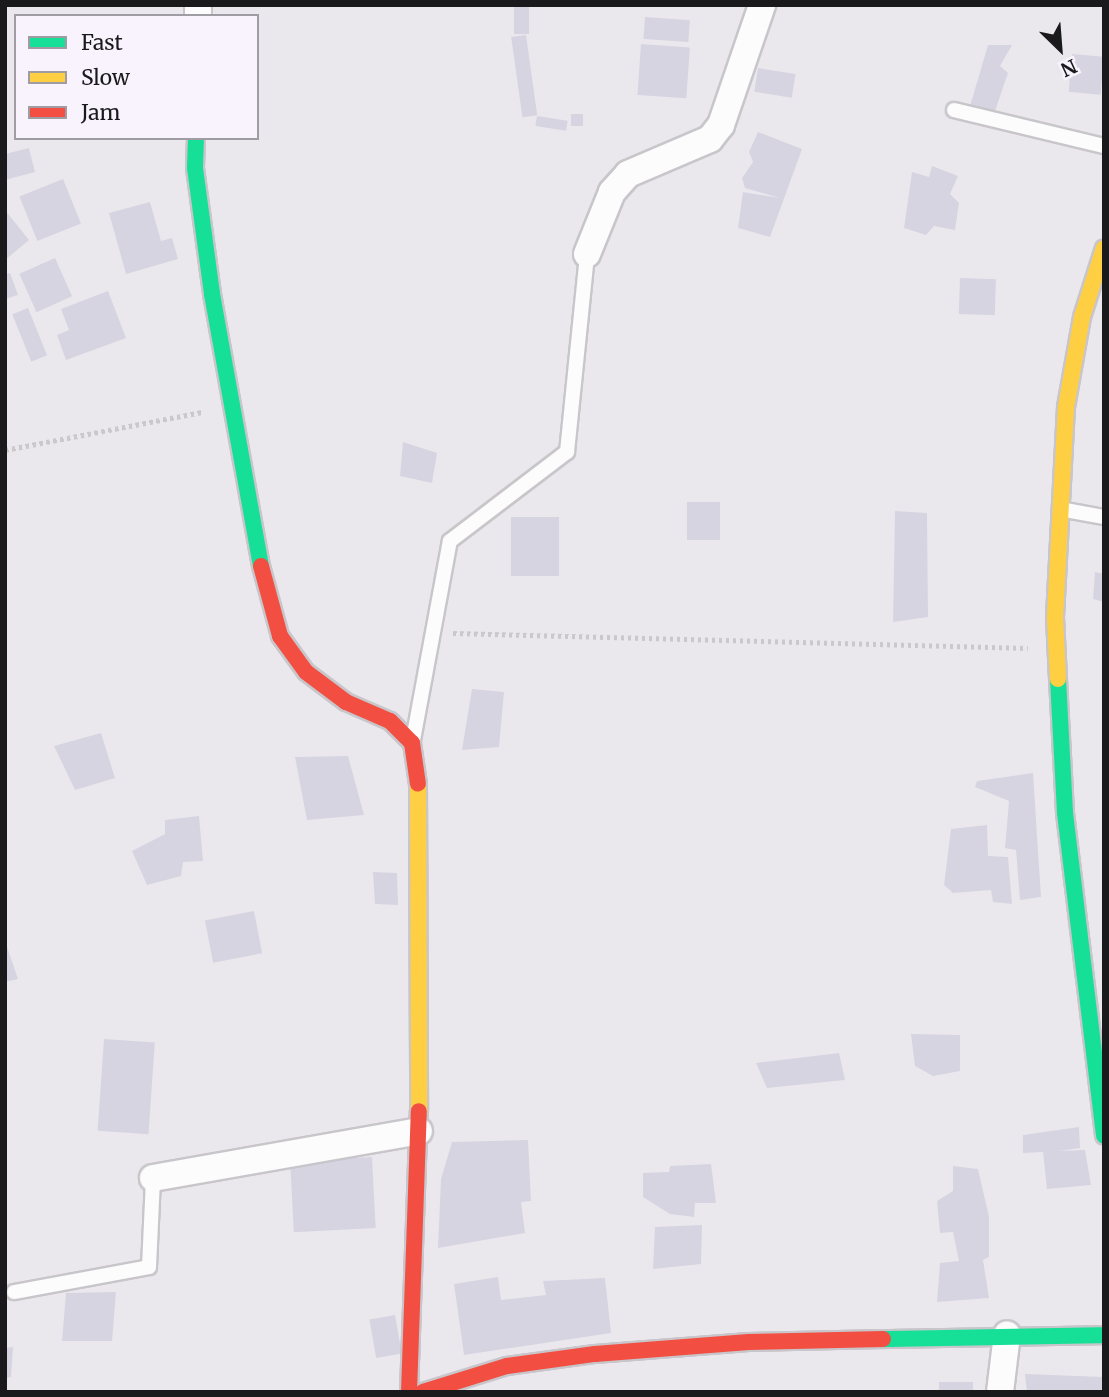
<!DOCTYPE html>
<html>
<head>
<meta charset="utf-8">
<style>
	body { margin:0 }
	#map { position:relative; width:1109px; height:1397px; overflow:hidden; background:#ebe8ed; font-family:Merriweather,serif }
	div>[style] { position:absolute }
	.building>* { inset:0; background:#d6d4e1; transform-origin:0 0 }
	.path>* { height:4.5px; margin-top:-2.25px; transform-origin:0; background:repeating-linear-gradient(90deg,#cac8ca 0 3.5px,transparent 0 7px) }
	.roads { filter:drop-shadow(2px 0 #c8c6ca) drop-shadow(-2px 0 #c8c6ca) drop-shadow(0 2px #c8c6ca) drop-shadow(0 -2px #c8c6ca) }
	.lane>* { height:14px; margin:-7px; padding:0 7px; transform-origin:7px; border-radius:7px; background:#fcfcfc }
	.street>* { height:26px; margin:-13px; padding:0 13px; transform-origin:13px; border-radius:13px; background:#fcfcfc }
	.fast>* { height:16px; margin:-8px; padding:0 8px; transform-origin:8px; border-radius:8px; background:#16e098 }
	.slow>* { height:16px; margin:-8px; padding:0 8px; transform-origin:8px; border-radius:8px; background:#ffcf43 }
	.jam>* { height:16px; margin:-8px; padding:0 8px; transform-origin:8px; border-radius:8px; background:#f24e42 }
	span { translate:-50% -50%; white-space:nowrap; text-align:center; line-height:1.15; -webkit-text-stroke:6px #f8f3fd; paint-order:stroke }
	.frame { position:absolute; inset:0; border:7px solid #1a191c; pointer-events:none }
	.legend { position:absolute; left:14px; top:14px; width:245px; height:126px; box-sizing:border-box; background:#f8f3fd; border:2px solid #9f9ca3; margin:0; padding:9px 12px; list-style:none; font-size:21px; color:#1a191c }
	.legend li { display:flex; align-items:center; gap:14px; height:35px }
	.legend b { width:35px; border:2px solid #9f9ca3 }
	.north { position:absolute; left:1025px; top:14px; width:70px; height:70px; -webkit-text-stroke:5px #f8f3fd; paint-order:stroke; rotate:155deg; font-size:19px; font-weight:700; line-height:28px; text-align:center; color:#1a191c }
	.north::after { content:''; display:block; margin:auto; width:24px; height:32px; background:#1a191c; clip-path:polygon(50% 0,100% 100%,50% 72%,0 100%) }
</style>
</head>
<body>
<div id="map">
	<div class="building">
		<i style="left:514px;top:5px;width:15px;height:29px"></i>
		<i style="left:645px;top:17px;width:45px;height:22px;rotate:4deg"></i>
		<i style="left:526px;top:35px;width:81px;height:15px;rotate:82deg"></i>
		<i style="left:641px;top:44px;width:49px;height:51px;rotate:4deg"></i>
		<i style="clip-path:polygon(988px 45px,1012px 45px,1000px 66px,1008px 73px,995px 111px,970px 106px)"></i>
		<i style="left:1072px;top:54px;width:32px;height:38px;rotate:5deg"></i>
		<i style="left:758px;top:68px;width:38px;height:24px;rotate:9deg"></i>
		<i style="left:571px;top:114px;width:12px;height:12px"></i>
		<i style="left:537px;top:116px;width:31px;height:10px;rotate:9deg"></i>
		<i style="clip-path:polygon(758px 132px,802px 149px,770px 237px,738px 228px,743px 192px,780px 198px,745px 188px,742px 178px,753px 162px,749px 152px)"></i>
		<i style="clip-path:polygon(29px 148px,35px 172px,5px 180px,5px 154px)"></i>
		<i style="clip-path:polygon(932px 166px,958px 176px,950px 194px,959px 203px,955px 230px,934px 226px,926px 235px,904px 228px,912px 172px,929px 177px)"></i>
		<i style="left:63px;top:179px;width:48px;height:47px;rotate:68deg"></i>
		<i style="clip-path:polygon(150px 202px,161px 241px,172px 238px,178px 259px,126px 274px,109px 213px)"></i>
		<i style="clip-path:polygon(5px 210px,29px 240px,5px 260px)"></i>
		<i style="left:55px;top:258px;width:42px;height:39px;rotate:66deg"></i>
		<i style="clip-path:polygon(10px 273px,18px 295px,5px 299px,5px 274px)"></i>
		<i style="left:960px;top:278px;width:36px;height:36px;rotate:2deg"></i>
		<i style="clip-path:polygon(108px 291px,126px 338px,66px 360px,57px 335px,69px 330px,61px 309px)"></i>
		<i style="left:28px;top:308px;width:51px;height:17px;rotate:68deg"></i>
		<i style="clip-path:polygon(403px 442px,437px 453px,432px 483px,400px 476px)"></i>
		<i style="left:687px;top:502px;width:33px;height:38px"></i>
		<i style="clip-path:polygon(895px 511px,927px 513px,928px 617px,893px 622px)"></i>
		<i style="left:511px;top:517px;width:48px;height:59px"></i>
		<i style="clip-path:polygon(1095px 572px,1104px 574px,1104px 602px,1093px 599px)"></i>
		<i style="clip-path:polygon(472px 689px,504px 692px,499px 747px,462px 750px)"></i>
		<i style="clip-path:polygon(101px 733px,115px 778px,75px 790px,54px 746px)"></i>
		<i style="clip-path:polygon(348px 756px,364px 815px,307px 820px,295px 757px)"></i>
		<i style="clip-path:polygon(1033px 773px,1041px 897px,1020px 900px,1016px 850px,1005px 848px,1009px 801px,975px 787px,977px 781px)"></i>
		<i style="clip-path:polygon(199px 816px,203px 861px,183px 862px,181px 876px,147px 885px,132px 851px,165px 834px,165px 820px)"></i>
		<i style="clip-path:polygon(987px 825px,988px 856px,1008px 857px,1012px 904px,993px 902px,991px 890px,953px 893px,944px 885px,951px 829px)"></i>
		<i style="clip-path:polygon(373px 872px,397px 873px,398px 905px,375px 904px)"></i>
		<i style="left:254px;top:911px;width:43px;height:50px;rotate:79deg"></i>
		<i style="clip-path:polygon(5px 941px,18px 979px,5px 982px)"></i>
		<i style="clip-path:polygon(911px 1034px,960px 1035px,960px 1071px,933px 1076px,915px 1066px)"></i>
		<i style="left:104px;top:1039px;width:51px;height:92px;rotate:4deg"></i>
		<i style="clip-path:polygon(839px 1053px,845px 1080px,767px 1088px,756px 1063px)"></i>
		<i style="clip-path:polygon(1079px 1127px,1080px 1148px,1059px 1151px,1085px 1150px,1091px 1185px,1047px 1189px,1043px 1152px,1023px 1153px,1023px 1135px)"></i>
		<i style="clip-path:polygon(528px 1140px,531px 1201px,521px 1202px,525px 1233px,438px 1248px,441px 1179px,452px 1142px)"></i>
		<i style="left:372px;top:1157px;width:71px;height:82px;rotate:87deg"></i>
		<i style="clip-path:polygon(711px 1164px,716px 1203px,695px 1203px,694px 1217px,670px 1214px,643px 1197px,643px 1173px,669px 1172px,670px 1166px)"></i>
		<i style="clip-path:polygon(953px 1166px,978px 1169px,989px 1217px,989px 1257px,983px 1260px,989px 1298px,937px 1302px,940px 1263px,959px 1261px,953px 1232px,940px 1233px,937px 1201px,953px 1191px)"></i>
		<i style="clip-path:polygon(702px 1225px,701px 1264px,653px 1269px,655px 1227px)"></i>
		<i style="clip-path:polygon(498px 1277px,501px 1300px,546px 1295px,543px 1281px,605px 1278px,611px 1333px,464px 1355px,454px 1284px)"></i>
		<i style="clip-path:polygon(116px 1292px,112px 1341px,62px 1341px,66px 1293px)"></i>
		<i style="left:395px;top:1315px;width:39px;height:26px;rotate:80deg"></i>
		<i style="clip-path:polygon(13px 1347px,11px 1377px,5px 1378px,5px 1348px)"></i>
		<i style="clip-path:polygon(1025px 1374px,1104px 1377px,1104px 1392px,1027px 1392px)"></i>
		<i style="left:939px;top:1382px;width:34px;height:10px"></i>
	</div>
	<div class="path">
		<i style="left:5px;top:450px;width:202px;rotate:-10.9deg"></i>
		<i style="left:453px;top:633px;width:575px;rotate:1.49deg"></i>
	</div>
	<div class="roads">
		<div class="lane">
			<i style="left:954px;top:110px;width:154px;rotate:13.5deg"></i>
			<i style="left:1060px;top:509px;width:45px;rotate:10.3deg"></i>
			<i style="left:413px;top:740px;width:202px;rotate:-79.5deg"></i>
			<i style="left:450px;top:541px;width:147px;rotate:-37.3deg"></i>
			<i style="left:567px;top:452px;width:199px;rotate:-84.2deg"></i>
			<i style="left:14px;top:1292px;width:137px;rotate:-10.5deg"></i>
			<i style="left:149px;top:1267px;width:89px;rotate:-87.4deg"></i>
		</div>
		<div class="street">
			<i style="left:198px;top:5px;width:11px;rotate:90deg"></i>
			<i style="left:587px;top:254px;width:67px;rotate:-68deg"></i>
			<i style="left:612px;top:192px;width:24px;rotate:-48deg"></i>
			<i style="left:628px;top:174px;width:89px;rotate:-23.1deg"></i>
			<i style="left:710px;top:139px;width:18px;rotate:-52deg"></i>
			<i style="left:721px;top:125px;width:127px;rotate:-71.1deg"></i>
			<i style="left:153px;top:1178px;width:270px;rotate:-10deg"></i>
			<i style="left:1000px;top:1392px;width:58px;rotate:-83.1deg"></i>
		</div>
		<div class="fast">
			<i style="left:196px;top:138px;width:30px;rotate:92deg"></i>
			<i style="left:195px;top:168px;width:127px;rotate:82.3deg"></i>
			<i style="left:212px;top:294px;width:276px;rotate:79.8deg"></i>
			<i style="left:1058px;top:679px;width:134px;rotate:87deg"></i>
			<i style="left:1065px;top:813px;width:325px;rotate:83.1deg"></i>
			<i style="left:883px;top:1339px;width:221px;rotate:-1deg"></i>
		</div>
		<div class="slow">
			<i style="left:1058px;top:679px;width:62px;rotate:-92.8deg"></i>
			<i style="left:1055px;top:617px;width:210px;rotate:-87deg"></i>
			<i style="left:1066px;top:407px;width:91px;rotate:-79.9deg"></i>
			<i style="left:1082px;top:317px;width:72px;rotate:-72.3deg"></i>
			<i style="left:418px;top:784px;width:327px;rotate:89.8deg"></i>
		</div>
		<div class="jam">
			<i style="left:261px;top:566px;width:73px;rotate:74.8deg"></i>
			<i style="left:280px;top:636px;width:44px;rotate:54.2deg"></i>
			<i style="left:306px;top:672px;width:50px;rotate:36.9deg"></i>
			<i style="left:346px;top:702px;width:48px;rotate:23.4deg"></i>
			<i style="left:390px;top:721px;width:31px;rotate:45deg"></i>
			<i style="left:412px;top:743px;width:41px;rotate:81.7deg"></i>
			<i style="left:409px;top:1392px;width:281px;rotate:-88deg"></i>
			<i style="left:423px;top:1392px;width:88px;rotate:-17.2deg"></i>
			<i style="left:507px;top:1366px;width:89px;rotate:-7.8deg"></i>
			<i style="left:595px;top:1354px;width:154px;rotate:-4.5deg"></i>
			<i style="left:749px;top:1342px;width:134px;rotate:-1.3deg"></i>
		</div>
	</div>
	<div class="frame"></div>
	<ul class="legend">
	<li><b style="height:9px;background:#16e098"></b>Fast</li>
	<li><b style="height:9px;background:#ffcf43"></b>Slow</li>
	<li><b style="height:9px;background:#f24e42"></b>Jam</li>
	</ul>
	<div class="north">N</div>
</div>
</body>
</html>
